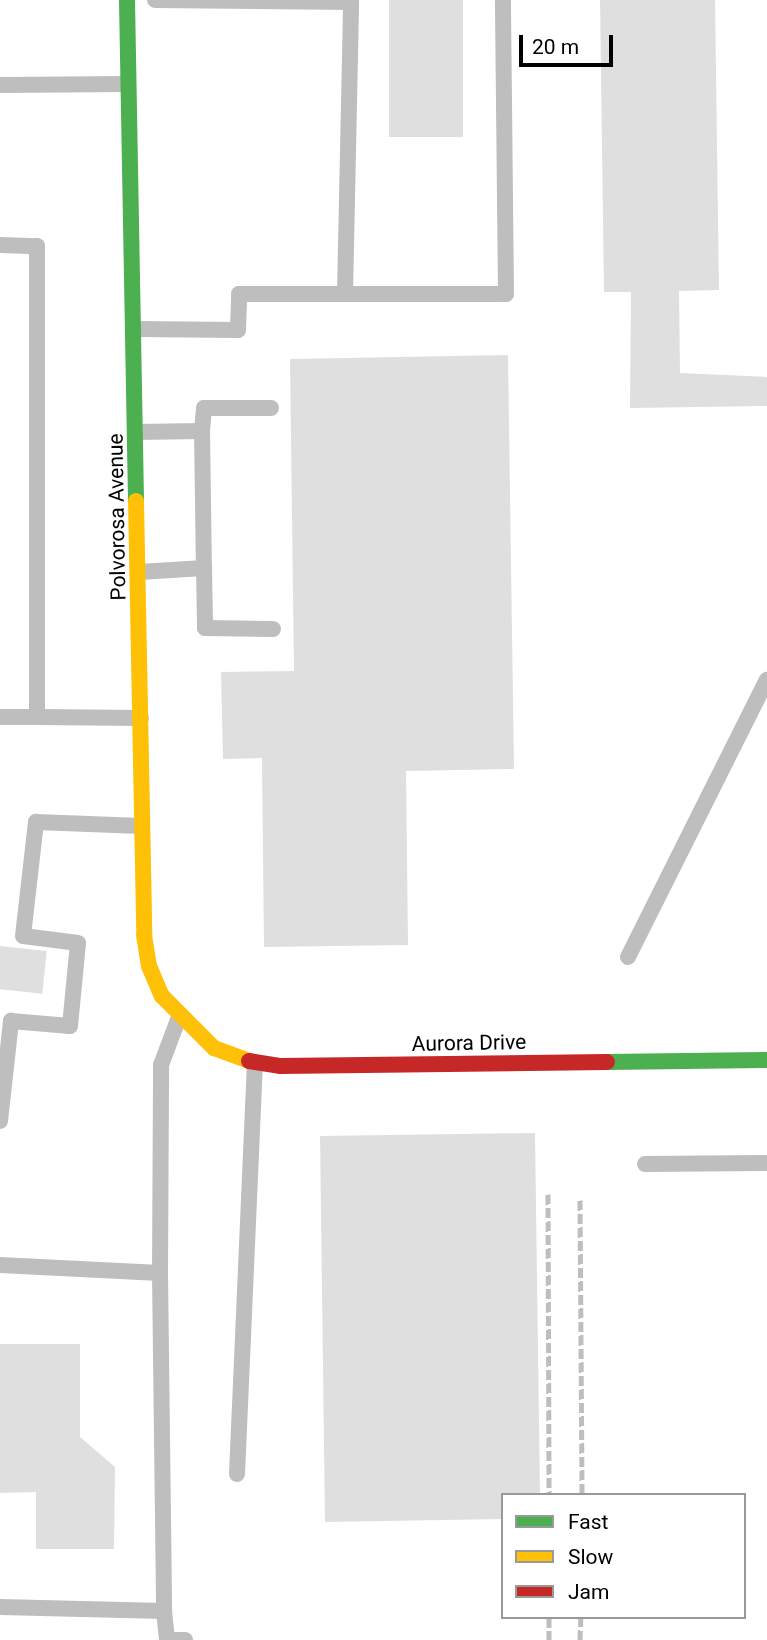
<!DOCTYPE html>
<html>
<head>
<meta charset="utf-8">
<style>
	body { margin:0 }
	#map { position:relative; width:767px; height:1640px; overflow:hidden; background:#fff; font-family:Roboto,sans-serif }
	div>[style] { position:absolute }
	.building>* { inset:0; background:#dfdfdf; transform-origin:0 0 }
	.lane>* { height:16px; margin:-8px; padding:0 8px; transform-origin:8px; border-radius:8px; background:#bebebe }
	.fast>* { height:16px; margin:-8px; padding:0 8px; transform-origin:8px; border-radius:8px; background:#4caf50 }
	.slow>* { height:16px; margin:-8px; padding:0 8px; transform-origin:8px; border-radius:8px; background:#ffc107 }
	.jam>* { height:16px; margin:-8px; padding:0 8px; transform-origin:8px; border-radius:8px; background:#c62828 }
	.rail>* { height:5px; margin-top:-2.5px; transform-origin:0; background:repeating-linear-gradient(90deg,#bebebe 0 10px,transparent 0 13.5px) }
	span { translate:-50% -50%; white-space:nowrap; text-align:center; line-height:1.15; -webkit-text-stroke:5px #fff; paint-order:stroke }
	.street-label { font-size:21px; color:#000 }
	.legend { position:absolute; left:501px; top:1493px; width:245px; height:126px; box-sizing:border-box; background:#fff; border:2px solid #999; margin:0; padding:9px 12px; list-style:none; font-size:21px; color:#000 }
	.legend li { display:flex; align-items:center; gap:14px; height:35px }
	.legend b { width:35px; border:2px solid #999 }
	.scale { position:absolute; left:519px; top:35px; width:94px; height:32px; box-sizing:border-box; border:4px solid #000; border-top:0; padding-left:9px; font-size:21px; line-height:24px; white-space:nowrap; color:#000; -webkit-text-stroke:5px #fff; paint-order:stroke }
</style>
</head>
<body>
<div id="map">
	<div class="building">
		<i style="left:389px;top:0;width:74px;height:137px"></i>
		<i style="clip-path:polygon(600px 0,715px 0,719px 290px,679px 291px,680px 373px,767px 377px,767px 406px,630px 408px,631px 292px,604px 292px)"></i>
		<i style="clip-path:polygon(508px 355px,514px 769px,406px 771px,408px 945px,264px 947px,262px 758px,223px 759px,221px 672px,294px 671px,290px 359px)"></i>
		<i style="left:0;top:946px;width:47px;height:43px;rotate:6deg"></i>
		<i style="clip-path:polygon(535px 1133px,540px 1495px,503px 1495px,503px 1519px,325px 1522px,320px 1136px)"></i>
		<i style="clip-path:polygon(0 1344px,80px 1344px,80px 1437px,115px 1467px,114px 1549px,36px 1549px,36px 1492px,0 1493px)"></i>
	</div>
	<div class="lane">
		<i style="left:0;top:85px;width:127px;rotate:-0.5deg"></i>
		<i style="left:0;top:245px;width:37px;rotate:2deg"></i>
		<i style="left:37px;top:246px;width:471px;rotate:90deg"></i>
		<i style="left:37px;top:717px;width:37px;rotate:180deg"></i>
		<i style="left:345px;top:294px;width:161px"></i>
		<i style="left:506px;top:294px;width:294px;rotate:-90.6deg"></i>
		<i style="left:136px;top:329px;width:102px;rotate:0.6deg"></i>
		<i style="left:238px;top:330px;width:36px;rotate:-88deg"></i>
		<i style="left:239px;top:294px;width:106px"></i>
		<i style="left:345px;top:294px;width:292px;rotate:-88.8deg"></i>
		<i style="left:351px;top:2px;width:196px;rotate:-179.4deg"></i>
		<i style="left:202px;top:431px;width:23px;rotate:-85deg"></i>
		<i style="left:204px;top:408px;width:67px"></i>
		<i style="left:137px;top:432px;width:65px;rotate:-0.9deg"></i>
		<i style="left:202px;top:431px;width:137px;rotate:89.2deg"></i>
		<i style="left:204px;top:568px;width:65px;rotate:176.5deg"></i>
		<i style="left:204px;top:568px;width:60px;rotate:89deg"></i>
		<i style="left:205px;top:628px;width:68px;rotate:0.8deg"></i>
		<i style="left:37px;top:717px;width:104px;rotate:0.6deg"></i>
		<i style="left:628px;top:957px;width:310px;rotate:-63.4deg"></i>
		<i style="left:0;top:1121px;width:101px;rotate:-83.7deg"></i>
		<i style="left:11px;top:1021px;width:59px;rotate:4.8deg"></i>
		<i style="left:70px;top:1026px;width:83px;rotate:-84.5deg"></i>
		<i style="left:78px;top:943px;width:55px;rotate:-172.7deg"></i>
		<i style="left:23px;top:936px;width:115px;rotate:-83.5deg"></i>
		<i style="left:36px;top:822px;width:105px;rotate:2.2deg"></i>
		<i style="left:645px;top:1164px;width:122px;rotate:-0.5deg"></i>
		<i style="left:0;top:1265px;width:160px;rotate:2.9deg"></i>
		<i style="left:160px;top:1273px;width:208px;rotate:-89.7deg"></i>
		<i style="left:161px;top:1065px;width:51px;rotate:-69.4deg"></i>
		<i style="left:160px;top:1273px;width:338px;rotate:89.3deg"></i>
		<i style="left:164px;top:1611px;width:29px;rotate:84deg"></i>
		<i style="left:167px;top:1640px;width:18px"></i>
		<i style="left:237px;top:1474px;width:412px;rotate:-87.5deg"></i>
		<i style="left:0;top:1607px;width:164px;rotate:1.4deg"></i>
	</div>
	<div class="fast">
		<i style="left:127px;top:0;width:501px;rotate:88.97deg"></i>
		<i style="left:607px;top:1062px;width:160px;rotate:-0.7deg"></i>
	</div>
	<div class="slow">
		<i style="left:136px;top:501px;width:434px;rotate:88.9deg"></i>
		<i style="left:144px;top:935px;width:31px;rotate:81deg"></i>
		<i style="left:149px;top:966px;width:33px;rotate:67deg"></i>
		<i style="left:162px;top:996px;width:74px;rotate:45deg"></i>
		<i style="left:214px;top:1048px;width:37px;rotate:20deg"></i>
	</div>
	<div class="jam">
		<i style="left:249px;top:1061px;width:31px;rotate:9deg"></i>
		<i style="left:280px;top:1066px;width:327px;rotate:-0.7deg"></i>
	</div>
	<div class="rail">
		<i style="left:548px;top:1194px;width:301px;rotate:89.8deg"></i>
		<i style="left:580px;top:1200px;width:295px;rotate:89.6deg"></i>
		<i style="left:549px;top:1617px;width:23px;rotate:90deg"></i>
		<i style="left:580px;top:1640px;width:23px;rotate:-88deg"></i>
	</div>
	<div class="street-label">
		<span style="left:117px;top:517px;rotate:-91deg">Polvorosa Avenue</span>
		<span style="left:469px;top:1043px;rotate:-1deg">Aurora Drive</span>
	</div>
	<ul class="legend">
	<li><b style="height:9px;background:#4caf50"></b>Fast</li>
	<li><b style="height:9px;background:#ffc107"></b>Slow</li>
	<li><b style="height:9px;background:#c62828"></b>Jam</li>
	</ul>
	<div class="scale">20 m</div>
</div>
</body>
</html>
